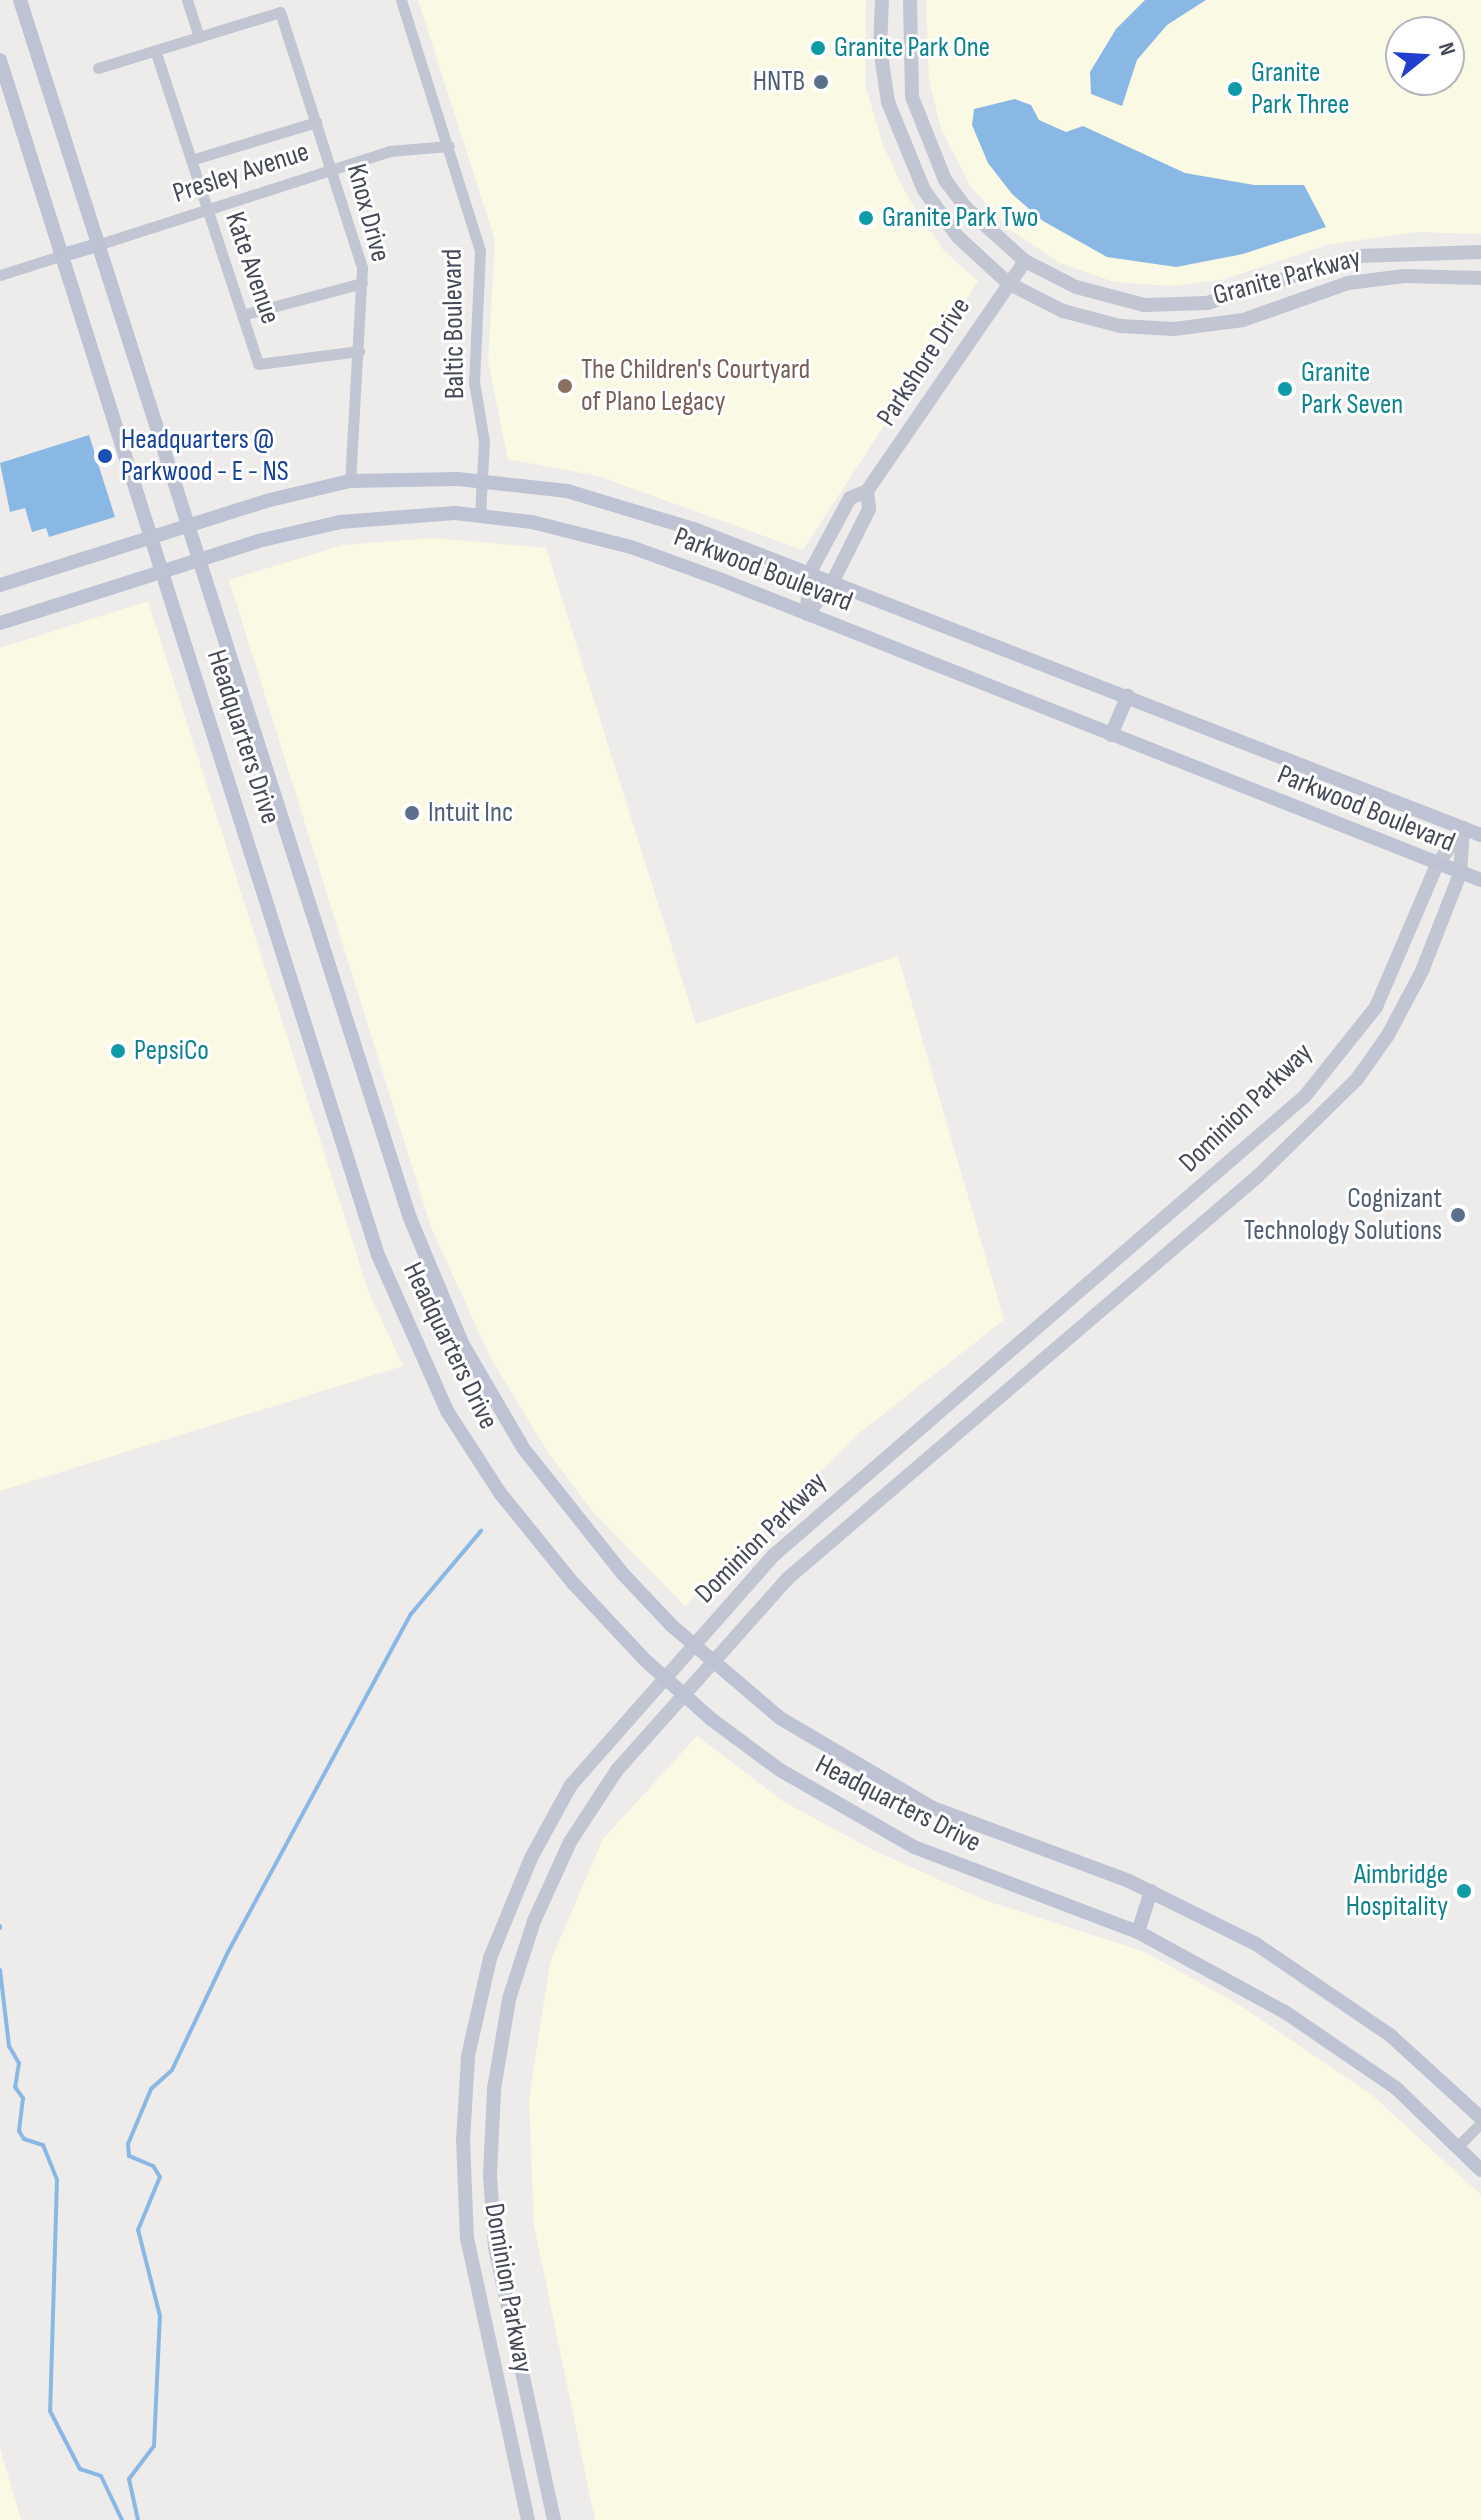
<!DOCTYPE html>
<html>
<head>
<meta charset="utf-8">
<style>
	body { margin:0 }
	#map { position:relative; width:1481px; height:2520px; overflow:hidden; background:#eeeceb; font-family:"Sofia Sans Condensed",sans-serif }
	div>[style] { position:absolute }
	.commercial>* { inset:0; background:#faf9e3 }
	.water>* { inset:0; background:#8ab8e5 }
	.stream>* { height:4px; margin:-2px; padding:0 2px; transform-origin:2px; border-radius:2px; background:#8ab8e5 }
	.minor>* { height:11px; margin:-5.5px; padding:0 5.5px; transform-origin:5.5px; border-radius:5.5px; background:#c2c6d2 }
	.tertiary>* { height:14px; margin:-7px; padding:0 7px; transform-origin:7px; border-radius:7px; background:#c2c6d2 }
	.secondary>* { height:14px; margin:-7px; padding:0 7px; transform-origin:7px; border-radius:7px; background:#bec3d3 }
	.dots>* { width:22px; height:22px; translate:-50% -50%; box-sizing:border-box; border:4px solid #fff; border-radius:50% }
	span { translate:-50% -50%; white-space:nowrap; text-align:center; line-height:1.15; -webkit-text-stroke:6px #fff; paint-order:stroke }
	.culture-label { font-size:28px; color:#0d838f }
	.left { translate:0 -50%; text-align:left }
	.right { translate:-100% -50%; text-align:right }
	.service-label { font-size:28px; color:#4e5e75 }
	.street-label { font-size:28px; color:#454957 }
	.education-label { font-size:28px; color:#785e54 }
	.transit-label { font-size:28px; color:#164399 }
	.north { position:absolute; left:1385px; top:16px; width:80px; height:80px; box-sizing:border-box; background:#fff; border:2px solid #b5b6bc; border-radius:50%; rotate:72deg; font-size:22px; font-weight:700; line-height:32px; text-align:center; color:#454957 }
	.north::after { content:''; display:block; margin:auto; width:28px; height:36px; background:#233ecf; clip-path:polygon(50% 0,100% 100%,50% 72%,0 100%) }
</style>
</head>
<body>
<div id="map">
	<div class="commercial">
		<i style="clip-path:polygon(418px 0,866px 0,865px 83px,882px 143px,906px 194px,944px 251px,978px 281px,803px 550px,598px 476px,508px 459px,488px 362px,495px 240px)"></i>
		<i style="clip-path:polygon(evenodd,926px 0,1481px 0,1481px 234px,1416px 232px,1326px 245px,1225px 279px,1173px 286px,1114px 282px,1060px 263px,1009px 229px,971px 187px,941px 129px,929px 80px,926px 0,1401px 32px,1449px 32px,1449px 80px,1401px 80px,1401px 32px)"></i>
		<i style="clip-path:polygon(432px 538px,546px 548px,696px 1024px,898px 956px,1004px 1320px,859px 1433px,685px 1606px,593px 1512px,548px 1452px,491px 1359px,431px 1227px,229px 580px,343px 545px)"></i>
		<i style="clip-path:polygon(148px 601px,369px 1293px,403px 1366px,0 1491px,0 648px)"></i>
		<i style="clip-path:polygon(697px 1736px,784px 1802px,871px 1849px,984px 1900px,1145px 1952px,1241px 2006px,1372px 2095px,1481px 2195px,1481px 2520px,595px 2520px,534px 2225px,529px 2099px,550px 1963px,603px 1839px)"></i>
		<i style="clip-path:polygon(0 2448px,21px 2520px,0 2520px)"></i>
	</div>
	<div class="water">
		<i style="clip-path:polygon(1145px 0,1206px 0,1167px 25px,1137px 60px,1122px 106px,1091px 94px,1090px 72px,1116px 29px)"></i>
		<i style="clip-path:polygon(1015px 99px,1031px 105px,1039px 120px,1066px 132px,1083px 126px,1185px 173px,1254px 185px,1304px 185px,1326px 227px,1243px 254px,1176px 267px,1107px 257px,1043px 221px,1012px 194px,988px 163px,972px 125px,974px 109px)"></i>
		<i style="clip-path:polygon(89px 435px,115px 517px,49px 537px,46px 528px,32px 532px,25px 508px,10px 512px,0 463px)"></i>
	</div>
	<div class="stream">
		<i style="left:0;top:1926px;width:2px;rotate:90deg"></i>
		<i style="left:0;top:1970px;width:77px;rotate:83.2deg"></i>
		<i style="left:9px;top:2046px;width:20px;rotate:60deg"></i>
		<i style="left:19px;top:2063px;width:24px;rotate:99deg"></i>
		<i style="left:15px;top:2087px;width:14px;rotate:54deg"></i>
		<i style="left:23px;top:2098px;width:33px;rotate:97deg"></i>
		<i style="left:19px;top:2131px;width:9px;rotate:58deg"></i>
		<i style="left:24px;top:2139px;width:20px;rotate:18deg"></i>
		<i style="left:43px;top:2145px;width:38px;rotate:68deg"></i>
		<i style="left:57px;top:2180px;width:231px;rotate:91.7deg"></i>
		<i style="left:50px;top:2411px;width:65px;rotate:62.7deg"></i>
		<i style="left:80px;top:2469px;width:22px;rotate:18deg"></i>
		<i style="left:101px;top:2476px;width:49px;rotate:64.5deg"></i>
		<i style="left:138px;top:2520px;width:42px;rotate:-102.4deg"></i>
		<i style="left:129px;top:2479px;width:41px;rotate:-52.9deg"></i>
		<i style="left:154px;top:2446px;width:130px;rotate:-87.4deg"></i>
		<i style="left:160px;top:2316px;width:89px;rotate:-104.3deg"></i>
		<i style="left:138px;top:2230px;width:57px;rotate:-67.5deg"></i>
		<i style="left:160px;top:2177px;width:13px;rotate:-122deg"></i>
		<i style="left:153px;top:2166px;width:26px;rotate:-157deg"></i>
		<i style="left:129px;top:2156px;width:12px;rotate:-95deg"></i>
		<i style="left:128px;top:2144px;width:60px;rotate:-67.3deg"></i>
		<i style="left:151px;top:2089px;width:28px;rotate:-42deg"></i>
		<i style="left:172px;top:2070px;width:131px;rotate:-64.6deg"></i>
		<i style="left:228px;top:1952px;width:384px;rotate:-61.6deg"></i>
		<i style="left:411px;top:1614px;width:109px;rotate:-49.9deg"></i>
	</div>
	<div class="minor">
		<i style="left:187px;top:0;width:39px;rotate:72deg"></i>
		<i style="left:401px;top:0;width:263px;rotate:72.5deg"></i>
		<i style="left:480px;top:251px;width:131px;rotate:92.6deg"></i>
		<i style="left:474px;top:382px;width:60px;rotate:80.4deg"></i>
		<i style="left:484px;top:441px;width:74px;rotate:93.1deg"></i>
		<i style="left:155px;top:50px;width:330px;rotate:71.8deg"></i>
		<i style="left:258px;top:364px;width:102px;rotate:-7.3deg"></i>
		<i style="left:98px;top:68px;width:190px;rotate:-17.1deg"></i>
		<i style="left:280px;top:12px;width:269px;rotate:72.2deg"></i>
		<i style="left:362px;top:268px;width:213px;rotate:93.2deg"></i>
		<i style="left:191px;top:160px;width:131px;rotate:-16.9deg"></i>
		<i style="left:97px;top:245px;width:307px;rotate:-17.8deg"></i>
		<i style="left:389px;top:151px;width:60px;rotate:-4.8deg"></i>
		<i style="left:0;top:275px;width:66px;rotate:-17.6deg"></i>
		<i style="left:242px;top:315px;width:124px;rotate:-14.9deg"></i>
		<i style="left:1458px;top:2146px;width:33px;rotate:-45deg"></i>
	</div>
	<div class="tertiary">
		<i style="left:882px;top:0;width:48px;rotate:92.4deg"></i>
		<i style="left:880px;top:48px;width:55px;rotate:81.6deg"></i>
		<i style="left:888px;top:102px;width:95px;rotate:67.8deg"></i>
		<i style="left:924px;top:190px;width:58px;rotate:54.1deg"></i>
		<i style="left:958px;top:237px;width:68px;rotate:42.6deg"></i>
		<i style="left:1008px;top:283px;width:62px;rotate:27deg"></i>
		<i style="left:1063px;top:311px;width:59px;rotate:14.7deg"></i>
		<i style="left:1120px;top:326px;width:54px;rotate:3.2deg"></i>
		<i style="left:1174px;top:329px;width:70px;rotate:-7.4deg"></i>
		<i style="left:1243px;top:320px;width:111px;rotate:-19.4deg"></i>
		<i style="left:1348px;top:283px;width:57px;rotate:-7deg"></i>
		<i style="left:1405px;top:276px;width:76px;rotate:1.5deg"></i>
		<i style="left:910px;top:0;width:97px;rotate:88.8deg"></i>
		<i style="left:912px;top:97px;width:89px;rotate:68.3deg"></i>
		<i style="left:945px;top:180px;width:34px;rotate:53deg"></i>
		<i style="left:965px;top:207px;width:81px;rotate:42deg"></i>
		<i style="left:1025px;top:261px;width:57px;rotate:27deg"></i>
		<i style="left:1076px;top:287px;width:70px;rotate:14.8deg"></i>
		<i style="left:1144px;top:305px;width:63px;rotate:-1.8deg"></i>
		<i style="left:1207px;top:303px;width:157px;rotate:-17.4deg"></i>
		<i style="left:1357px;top:256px;width:124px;rotate:-1.8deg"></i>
		<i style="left:808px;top:613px;width:38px;rotate:-51deg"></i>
		<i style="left:832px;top:583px;width:83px;rotate:-63.4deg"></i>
		<i style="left:869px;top:509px;width:18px;rotate:-96deg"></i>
		<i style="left:807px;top:614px;width:40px;rotate:-87.1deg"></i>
		<i style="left:809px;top:574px;width:86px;rotate:-61.7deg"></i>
		<i style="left:850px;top:498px;width:18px;rotate:-22deg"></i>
		<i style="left:867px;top:491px;width:279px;rotate:-55.5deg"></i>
		<i style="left:528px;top:2520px;width:288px;rotate:-102.2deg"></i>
		<i style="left:467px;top:2239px;width:98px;rotate:-92.3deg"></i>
		<i style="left:463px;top:2141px;width:85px;rotate:-86.6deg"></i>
		<i style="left:468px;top:2056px;width:100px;rotate:-77.3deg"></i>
		<i style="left:490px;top:1958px;width:108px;rotate:-67.7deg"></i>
		<i style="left:531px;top:1858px;width:83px;rotate:-61.3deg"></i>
		<i style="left:571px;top:1785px;width:307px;rotate:-48.6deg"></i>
		<i style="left:774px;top:1555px;width:702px;rotate:-40.84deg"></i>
		<i style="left:1305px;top:1096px;width:114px;rotate:-51.4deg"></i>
		<i style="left:1376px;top:1007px;width:155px;rotate:-66.8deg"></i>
		<i style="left:1437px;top:865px;width:45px;rotate:-54.9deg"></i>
		<i style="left:554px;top:2520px;width:279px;rotate:-102.2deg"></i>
		<i style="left:495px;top:2247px;width:72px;rotate:-94deg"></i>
		<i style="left:490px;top:2175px;width:86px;rotate:-87.3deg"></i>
		<i style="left:494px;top:2089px;width:91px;rotate:-80.5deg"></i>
		<i style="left:509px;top:1999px;width:82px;rotate:-72.2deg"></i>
		<i style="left:534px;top:1921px;width:87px;rotate:-65.5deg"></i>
		<i style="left:570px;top:1842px;width:86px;rotate:-56.9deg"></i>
		<i style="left:617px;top:1770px;width:256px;rotate:-48.3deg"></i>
		<i style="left:787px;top:1579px;width:620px;rotate:-40.55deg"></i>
		<i style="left:1258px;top:1176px;width:139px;rotate:-44.4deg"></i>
		<i style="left:1357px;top:1079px;width:54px;rotate:-54.8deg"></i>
		<i style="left:1388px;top:1035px;width:72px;rotate:-62deg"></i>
		<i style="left:1422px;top:971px;width:104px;rotate:-68.6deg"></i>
		<i style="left:1460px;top:874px;width:46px;rotate:-86.3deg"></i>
	</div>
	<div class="secondary">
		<i style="left:20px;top:0;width:1279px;rotate:72.25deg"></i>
		<i style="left:410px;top:1218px;width:135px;rotate:67.4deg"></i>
		<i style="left:462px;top:1343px;width:121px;rotate:59.8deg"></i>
		<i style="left:523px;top:1448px;width:161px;rotate:51.6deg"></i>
		<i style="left:623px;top:1574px;width:71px;rotate:46.7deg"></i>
		<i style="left:672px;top:1626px;width:142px;rotate:40.4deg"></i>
		<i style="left:780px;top:1718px;width:178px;rotate:30.5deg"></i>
		<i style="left:933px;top:1808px;width:209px;rotate:20.4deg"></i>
		<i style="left:1129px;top:1881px;width:142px;rotate:26.4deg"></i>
		<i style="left:1256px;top:1944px;width:162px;rotate:34.2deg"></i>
		<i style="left:1390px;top:2035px;width:123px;rotate:42.4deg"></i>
		<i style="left:0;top:60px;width:1253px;rotate:72.45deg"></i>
		<i style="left:378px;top:1255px;width:171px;rotate:66.1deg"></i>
		<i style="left:447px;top:1411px;width:98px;rotate:57.1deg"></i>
		<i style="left:500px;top:1493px;width:116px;rotate:51deg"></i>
		<i style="left:573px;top:1583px;width:105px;rotate:46.9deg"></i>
		<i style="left:645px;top:1660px;width:89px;rotate:41.8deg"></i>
		<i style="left:711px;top:1719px;width:86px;rotate:36.5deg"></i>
		<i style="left:780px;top:1770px;width:155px;rotate:29.9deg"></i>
		<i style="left:914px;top:1847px;width:240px;rotate:20.8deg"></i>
		<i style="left:1138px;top:1932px;width:167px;rotate:28.6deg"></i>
		<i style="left:1285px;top:2012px;width:135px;rotate:34.4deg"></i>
		<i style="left:1396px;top:2088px;width:118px;rotate:44deg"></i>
		<i style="left:63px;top:255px;width:35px;rotate:-16deg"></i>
		<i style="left:0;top:585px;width:283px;rotate:-17.5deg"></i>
		<i style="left:270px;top:500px;width:82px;rotate:-13.4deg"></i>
		<i style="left:350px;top:481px;width:108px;rotate:-1.1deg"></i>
		<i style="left:458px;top:479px;width:110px;rotate:6.3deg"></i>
		<i style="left:567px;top:491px;width:133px;rotate:16.7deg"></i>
		<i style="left:694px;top:529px;width:844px;rotate:21.25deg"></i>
		<i style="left:0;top:623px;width:271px;rotate:-17.6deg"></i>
		<i style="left:258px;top:541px;width:84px;rotate:-13deg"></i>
		<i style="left:340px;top:522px;width:115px;rotate:-4.5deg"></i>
		<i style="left:455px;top:513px;width:78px;rotate:6.7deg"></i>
		<i style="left:532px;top:522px;width:102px;rotate:14.2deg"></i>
		<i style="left:631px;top:547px;width:97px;rotate:19.9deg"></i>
		<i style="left:722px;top:580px;width:816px;rotate:21.57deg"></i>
		<i style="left:1111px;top:735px;width:43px;rotate:-67deg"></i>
		<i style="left:1138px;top:1932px;width:43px;rotate:-72.4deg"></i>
	</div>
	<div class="dots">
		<i style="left:818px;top:48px;background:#0f9aa8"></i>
		<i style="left:821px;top:82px;background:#5c6f8a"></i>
		<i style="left:1235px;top:89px;background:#0f9aa8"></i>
		<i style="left:866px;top:218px;background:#0f9aa8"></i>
		<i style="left:565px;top:386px;background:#8d6e63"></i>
		<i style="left:1285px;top:389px;background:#0f9aa8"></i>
		<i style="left:105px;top:456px;background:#1a4fb4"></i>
		<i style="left:412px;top:813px;background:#5c6f8a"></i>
		<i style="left:118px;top:1051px;background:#0f9aa8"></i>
		<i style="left:1458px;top:1215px;background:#5c6f8a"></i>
		<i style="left:1464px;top:1891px;background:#0f9aa8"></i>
	</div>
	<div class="culture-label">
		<span class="left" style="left:834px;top:48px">Granite Park One</span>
		<span class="left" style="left:1251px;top:89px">Granite<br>Park Three</span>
		<span class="left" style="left:882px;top:218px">Granite Park Two</span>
		<span class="left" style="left:1301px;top:389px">Granite<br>Park Seven</span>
		<span class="left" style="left:134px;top:1051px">PepsiCo</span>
		<span class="right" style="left:1448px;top:1891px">Aimbridge<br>Hospitality</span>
	</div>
	<div class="service-label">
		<span class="right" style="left:805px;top:82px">HNTB</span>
		<span class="left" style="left:428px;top:813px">Intuit Inc</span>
		<span class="right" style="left:1442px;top:1215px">Cognizant<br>Technology Solutions</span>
	</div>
	<div class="street-label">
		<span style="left:241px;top:173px;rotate:-18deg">Presley Avenue</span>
		<span style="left:368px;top:213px;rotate:75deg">Knox Drive</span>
		<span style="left:252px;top:268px;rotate:71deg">Kate Avenue</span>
		<span style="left:1287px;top:277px;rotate:-15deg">Granite Parkway</span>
		<span style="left:454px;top:324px;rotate:-91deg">Baltic Boulevard</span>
		<span style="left:924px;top:362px;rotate:-57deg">Parkshore Drive</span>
		<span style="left:763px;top:570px;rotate:21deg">Parkwood Boulevard</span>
		<span style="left:243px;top:737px;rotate:72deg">Headquarters Drive</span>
		<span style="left:1366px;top:809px;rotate:22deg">Parkwood Boulevard</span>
		<span style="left:1246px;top:1108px;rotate:-44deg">Dominion Parkway</span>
		<span style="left:450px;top:1346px;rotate:64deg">Headquarters Drive</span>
		<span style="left:761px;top:1538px;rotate:-45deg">Dominion Parkway</span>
		<span style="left:898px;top:1804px;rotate:27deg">Headquarters Drive</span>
		<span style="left:508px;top:2288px;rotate:80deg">Dominion Parkway</span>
	</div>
	<div class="education-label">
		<span class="left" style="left:581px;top:386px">The Children's Courtyard<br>of Plano Legacy</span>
	</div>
	<div class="transit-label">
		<span class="left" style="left:121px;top:456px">Headquarters @<br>Parkwood - E - NS</span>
	</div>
	<div class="north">N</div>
</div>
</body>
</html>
